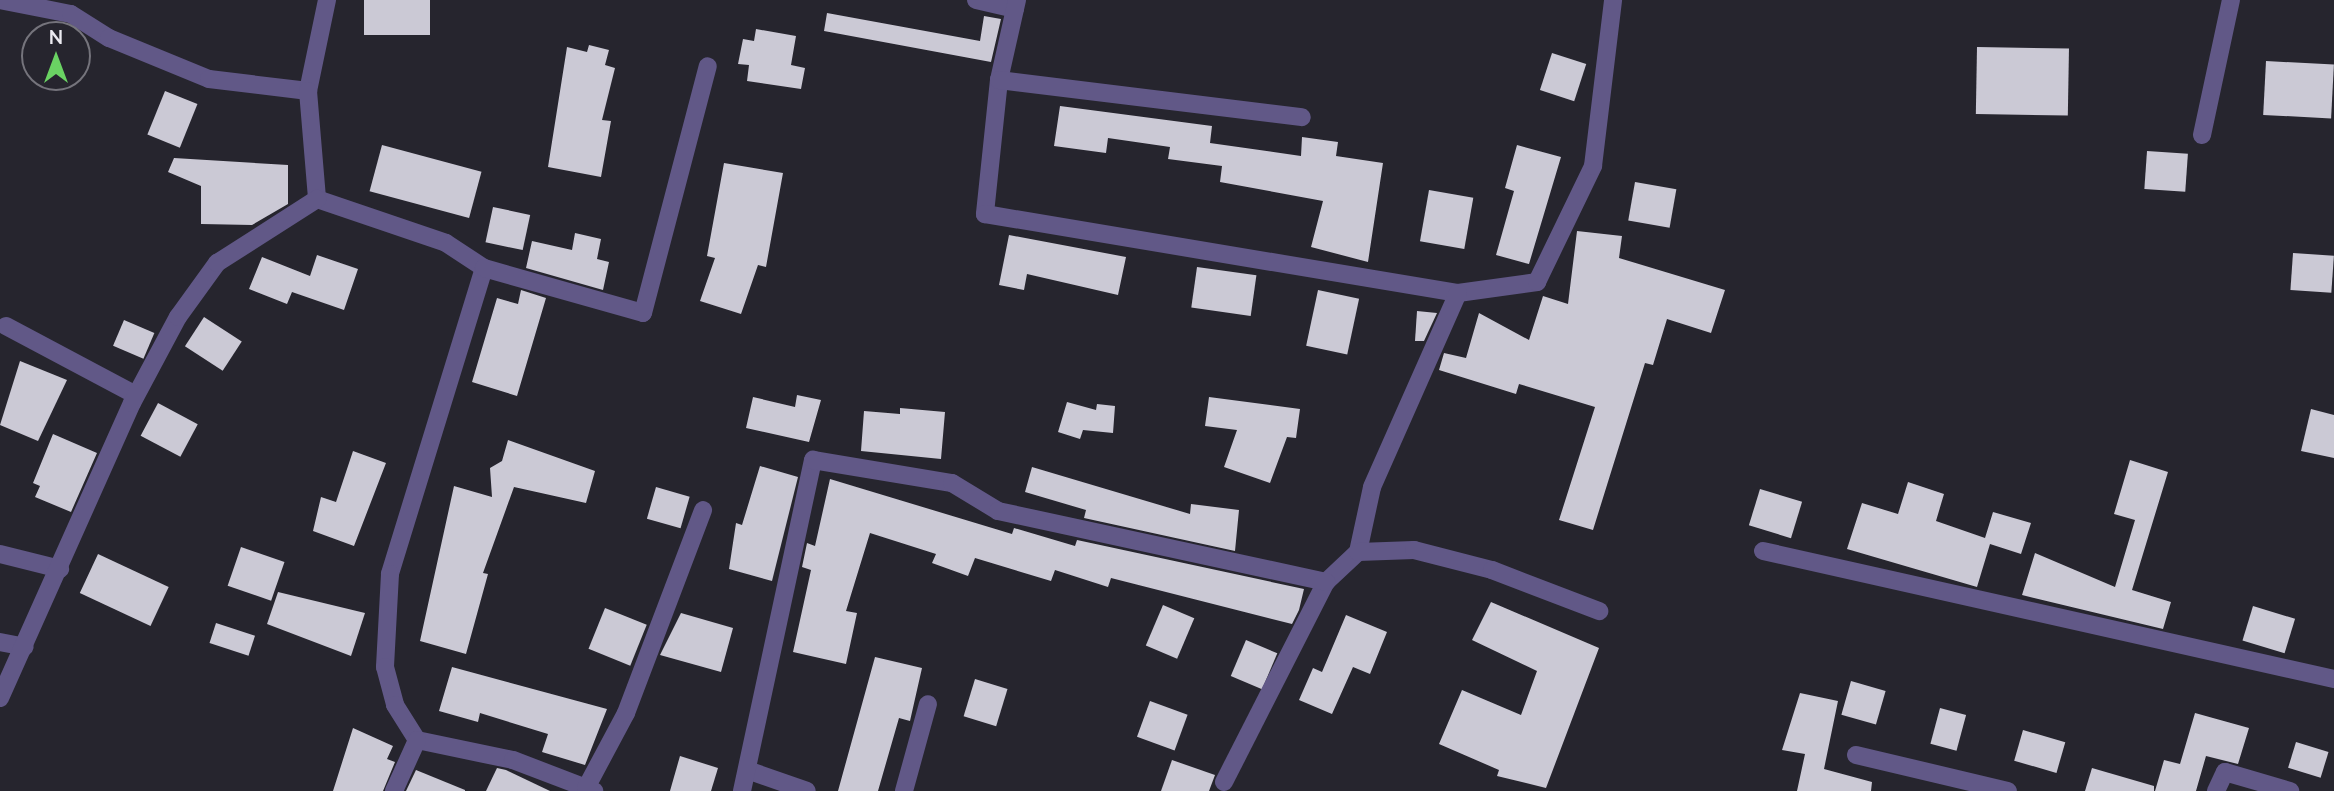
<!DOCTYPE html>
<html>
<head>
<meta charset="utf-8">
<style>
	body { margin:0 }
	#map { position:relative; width:2334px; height:791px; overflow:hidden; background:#26252e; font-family:Mulish,sans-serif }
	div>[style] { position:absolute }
	.building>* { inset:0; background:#cbc9d5; transform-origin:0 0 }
	.minor>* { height:18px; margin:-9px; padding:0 9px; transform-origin:9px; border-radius:9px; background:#615887 }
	span { translate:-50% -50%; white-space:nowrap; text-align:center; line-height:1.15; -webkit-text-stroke:7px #26252e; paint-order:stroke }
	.north { position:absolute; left:21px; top:21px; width:70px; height:70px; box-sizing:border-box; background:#26252e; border:2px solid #75747c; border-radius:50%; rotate:0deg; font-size:19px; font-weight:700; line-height:28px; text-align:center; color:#ebeaf0 }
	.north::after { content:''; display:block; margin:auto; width:24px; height:32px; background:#6ad363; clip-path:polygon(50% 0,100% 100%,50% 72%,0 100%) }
</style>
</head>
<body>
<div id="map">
	<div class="building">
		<i style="left:364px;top:0;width:66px;height:35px"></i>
		<i style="clip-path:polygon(827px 13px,980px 41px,984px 16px,1001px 19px,991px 62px,824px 31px)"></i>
		<i style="clip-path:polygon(756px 29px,796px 36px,791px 65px,805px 68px,801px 89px,747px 81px,749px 65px,738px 64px,743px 39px,754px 41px)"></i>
		<i style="clip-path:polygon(589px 45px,609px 50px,605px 65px,615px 68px,602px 120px,611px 121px,601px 177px,548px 167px,567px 47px,587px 52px)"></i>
		<i style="left:1977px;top:47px;width:92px;height:67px;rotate:1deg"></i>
		<i style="left:1552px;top:53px;width:36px;height:39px;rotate:18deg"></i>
		<i style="left:2266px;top:61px;width:68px;height:54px;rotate:3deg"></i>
		<i style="left:165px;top:91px;width:35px;height:47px;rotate:22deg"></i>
		<i style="clip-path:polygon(1060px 106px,1212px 126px,1210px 143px,1301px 156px,1302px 137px,1338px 142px,1336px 156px,1383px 163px,1368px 262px,1311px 247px,1323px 201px,1220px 182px,1222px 166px,1168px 159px,1170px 147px,1108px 138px,1106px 153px,1054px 146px)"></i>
		<i style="left:382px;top:145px;width:103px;height:48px;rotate:15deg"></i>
		<i style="clip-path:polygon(1517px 145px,1561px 157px,1529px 264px,1496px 255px,1514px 191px,1505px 188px)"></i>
		<i style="left:2147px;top:151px;width:41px;height:38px;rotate:4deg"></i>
		<i style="clip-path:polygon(174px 158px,288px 165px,288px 204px,252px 225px,201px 224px,201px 186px,168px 172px)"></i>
		<i style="clip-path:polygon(724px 163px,783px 173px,766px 267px,758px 265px,741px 314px,700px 301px,715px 258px,707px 256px)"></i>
		<i style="left:1635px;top:182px;width:42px;height:39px;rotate:10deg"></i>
		<i style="left:1429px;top:190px;width:45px;height:52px;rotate:10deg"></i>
		<i style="left:493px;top:207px;width:38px;height:36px;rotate:12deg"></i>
		<i style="clip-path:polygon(1577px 231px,1622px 236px,1619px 258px,1725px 290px,1711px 333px,1667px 319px,1653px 365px,1645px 363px,1593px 530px,1559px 520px,1595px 407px,1519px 384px,1516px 394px,1439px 370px,1444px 353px,1466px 358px,1479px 313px,1529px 340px,1543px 296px,1568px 304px)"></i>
		<i style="clip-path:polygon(575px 233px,601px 239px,597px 259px,609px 262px,603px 290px,526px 268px,532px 241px,572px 250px)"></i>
		<i style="clip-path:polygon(1009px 235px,1126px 257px,1118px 295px,1027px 274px,1024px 290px,999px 285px)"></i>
		<i style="left:2293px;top:253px;width:41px;height:37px;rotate:4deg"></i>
		<i style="clip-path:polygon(317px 255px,358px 269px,344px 310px,292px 292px,287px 304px,249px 289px,262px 257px,310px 276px)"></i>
		<i style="left:1197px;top:267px;width:60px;height:41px;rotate:8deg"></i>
		<i style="clip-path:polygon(521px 290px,546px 298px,517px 396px,472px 382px,497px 298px,518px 304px)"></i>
		<i style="left:1318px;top:290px;width:42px;height:57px;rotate:12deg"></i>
		<i style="clip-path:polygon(1417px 311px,1437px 313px,1424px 341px,1415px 341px)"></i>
		<i style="left:204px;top:317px;width:45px;height:35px;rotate:33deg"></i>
		<i style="left:124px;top:320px;width:33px;height:28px;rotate:23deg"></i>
		<i style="clip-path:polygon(20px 361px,67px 380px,38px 441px,0 425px)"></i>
		<i style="clip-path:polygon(797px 395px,821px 400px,809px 442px,746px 428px,753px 397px,795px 407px)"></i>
		<i style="clip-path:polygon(1209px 397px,1300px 409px,1296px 438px,1287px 437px,1270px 483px,1224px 467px,1237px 430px,1205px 426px)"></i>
		<i style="clip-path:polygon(1067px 402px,1096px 410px,1097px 404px,1115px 406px,1113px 433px,1083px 430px,1080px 439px,1058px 432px)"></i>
		<i style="left:158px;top:403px;width:45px;height:37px;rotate:28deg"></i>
		<i style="clip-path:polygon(900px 408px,945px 412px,941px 459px,861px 451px,864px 411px,900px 414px)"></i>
		<i style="clip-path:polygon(2311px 409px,2334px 415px,2334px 458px,2301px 451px)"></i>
		<i style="clip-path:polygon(53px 434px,97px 453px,71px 512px,35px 497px,40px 486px,33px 483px)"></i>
		<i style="clip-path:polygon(508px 440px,595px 471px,586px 503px,514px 487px,483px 573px,488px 574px,466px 654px,420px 641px,454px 486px,492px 497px,490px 468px,502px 461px)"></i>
		<i style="clip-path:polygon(353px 451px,386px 463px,354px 546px,313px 531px,321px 497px,336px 502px)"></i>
		<i style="clip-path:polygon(2130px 460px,2168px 472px,2132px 590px,2171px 602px,2163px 629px,2022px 595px,2035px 553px,2115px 587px,2135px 520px,2114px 514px)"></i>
		<i style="clip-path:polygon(760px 466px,798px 477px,772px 581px,729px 569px,736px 523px,742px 525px)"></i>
		<i style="clip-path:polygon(1032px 467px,1190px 514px,1191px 504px,1239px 510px,1235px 551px,1084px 518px,1086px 510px,1025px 492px)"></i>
		<i style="clip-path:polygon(830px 479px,1012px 534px,1014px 528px,1075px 546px,1077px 540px,1304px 589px,1299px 610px,1292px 624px,1111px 578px,1108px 587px,1055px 570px,1051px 581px,975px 558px,968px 576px,932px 563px,936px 554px,870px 533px,846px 611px,857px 613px,846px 664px,793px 652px,811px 570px,802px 567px,807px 543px,815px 546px)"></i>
		<i style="clip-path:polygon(1908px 482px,1944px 494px,1936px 521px,1985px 538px,1993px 512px,2031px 523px,2021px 554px,1990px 544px,1977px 587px,1847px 549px,1862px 503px,1898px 514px)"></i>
		<i style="left:656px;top:487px;width:35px;height:33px;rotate:16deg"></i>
		<i style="left:1760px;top:489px;width:44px;height:38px;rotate:17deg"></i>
		<i style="left:241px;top:547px;width:46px;height:41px;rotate:19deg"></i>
		<i style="left:98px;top:554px;width:78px;height:43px;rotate:25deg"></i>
		<i style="clip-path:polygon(278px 592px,365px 613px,351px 656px,267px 624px)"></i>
		<i style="clip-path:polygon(1491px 602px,1599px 648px,1546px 788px,1497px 776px,1499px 770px,1439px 744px,1462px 690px,1521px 715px,1537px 671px,1472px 640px)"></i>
		<i style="left:1163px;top:605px;width:34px;height:44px;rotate:23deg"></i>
		<i style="left:2253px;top:606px;width:44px;height:36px;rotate:17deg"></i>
		<i style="left:605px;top:608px;width:45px;height:44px;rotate:22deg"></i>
		<i style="clip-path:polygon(681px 613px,733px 628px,721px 672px,660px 655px)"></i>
		<i style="clip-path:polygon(1346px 615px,1387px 632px,1370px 674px,1353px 667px,1332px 714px,1299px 700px,1313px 668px,1322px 672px)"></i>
		<i style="left:216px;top:623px;width:41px;height:21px;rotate:18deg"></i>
		<i style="left:1246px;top:640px;width:34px;height:39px;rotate:23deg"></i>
		<i style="clip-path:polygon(875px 657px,922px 668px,910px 721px,899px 718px,878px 791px,838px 791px)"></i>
		<i style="clip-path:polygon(452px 667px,607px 709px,585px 765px,542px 752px,548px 734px,480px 713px,478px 722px,439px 711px)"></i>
		<i style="left:975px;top:679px;width:34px;height:39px;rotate:17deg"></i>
		<i style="left:1851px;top:681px;width:36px;height:35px;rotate:16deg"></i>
		<i style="clip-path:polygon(1800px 693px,1838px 701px,1824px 769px,1872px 782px,1871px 791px,1797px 791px,1805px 754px,1782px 750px)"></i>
		<i style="left:1150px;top:701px;width:40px;height:38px;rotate:20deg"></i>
		<i style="left:1940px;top:708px;width:27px;height:37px;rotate:15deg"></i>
		<i style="clip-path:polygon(2195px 713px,2249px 728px,2238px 764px,2206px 756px,2196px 791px,2155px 791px,2164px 760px,2180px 764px)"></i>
		<i style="clip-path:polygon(353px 728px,393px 746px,387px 759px,395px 762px,383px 791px,333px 791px)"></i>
		<i style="left:2023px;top:730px;width:44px;height:32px;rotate:16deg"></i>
		<i style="left:2296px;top:742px;width:34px;height:27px;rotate:17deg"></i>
		<i style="clip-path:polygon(680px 756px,718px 768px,711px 791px,670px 791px)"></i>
		<i style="clip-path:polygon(1172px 760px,1215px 775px,1209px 791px,1161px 791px)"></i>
		<i style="clip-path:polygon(497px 768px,506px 770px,550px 791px,486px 791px)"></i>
		<i style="clip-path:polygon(2092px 768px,2154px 786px,2154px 791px,2085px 791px)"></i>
		<i style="clip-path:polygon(416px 770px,465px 790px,465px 791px,406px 791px)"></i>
	</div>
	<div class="minor">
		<i style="left:0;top:0;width:72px;rotate:11.2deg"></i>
		<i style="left:71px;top:14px;width:45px;rotate:32.3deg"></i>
		<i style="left:109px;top:38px;width:108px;rotate:22.3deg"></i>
		<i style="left:209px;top:79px;width:100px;rotate:6.9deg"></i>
		<i style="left:327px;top:0;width:93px;rotate:101.8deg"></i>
		<i style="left:308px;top:91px;width:108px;rotate:85.2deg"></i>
		<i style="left:317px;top:199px;width:136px;rotate:18.8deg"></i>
		<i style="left:446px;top:243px;width:45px;rotate:33.3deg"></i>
		<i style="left:484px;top:268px;width:320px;rotate:107.1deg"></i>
		<i style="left:390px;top:574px;width:93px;rotate:93.1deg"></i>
		<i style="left:385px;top:667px;width:39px;rotate:75deg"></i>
		<i style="left:395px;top:705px;width:41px;rotate:57.8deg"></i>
		<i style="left:417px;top:740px;width:98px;rotate:11.8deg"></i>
		<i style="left:513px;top:760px;width:87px;rotate:20.9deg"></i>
		<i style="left:976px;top:0;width:40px;rotate:13deg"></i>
		<i style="left:1017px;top:0;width:82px;rotate:102.7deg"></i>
		<i style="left:999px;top:80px;width:135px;rotate:96deg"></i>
		<i style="left:985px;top:214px;width:480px;rotate:9.5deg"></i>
		<i style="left:1458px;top:293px;width:80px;rotate:-7.9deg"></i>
		<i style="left:1537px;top:282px;width:129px;rotate:-64.2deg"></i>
		<i style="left:1593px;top:166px;width:167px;rotate:-83.1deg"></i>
		<i style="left:999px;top:80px;width:305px;rotate:7deg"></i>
		<i style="left:2202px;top:135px;width:138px;rotate:-77.9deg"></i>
		<i style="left:484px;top:268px;width:165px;rotate:15.8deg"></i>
		<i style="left:643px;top:313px;width:255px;rotate:-75.3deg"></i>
		<i style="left:6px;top:326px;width:147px;rotate:28deg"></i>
		<i style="left:1763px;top:551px;width:585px;rotate:12.64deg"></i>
		<i style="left:1358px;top:552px;width:66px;rotate:-77.8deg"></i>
		<i style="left:1372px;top:487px;width:212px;rotate:-66.1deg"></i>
		<i style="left:0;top:554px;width:62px;rotate:14deg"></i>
		<i style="left:0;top:642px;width:25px;rotate:11deg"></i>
		<i style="left:0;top:698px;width:323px;rotate:-65.9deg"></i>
		<i style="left:132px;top:403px;width:98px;rotate:-61.9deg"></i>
		<i style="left:178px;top:317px;width:67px;rotate:-54.2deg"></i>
		<i style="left:217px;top:263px;width:119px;rotate:-32.6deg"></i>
		<i style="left:1856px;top:755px;width:156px;rotate:13.3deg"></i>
		<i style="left:750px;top:771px;width:60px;rotate:19.3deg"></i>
		<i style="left:1224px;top:782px;width:225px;rotate:-63deg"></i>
		<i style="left:1326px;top:582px;width:44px;rotate:-43.2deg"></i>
		<i style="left:1358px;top:552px;width:56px;rotate:-2deg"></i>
		<i style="left:1414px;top:550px;width:81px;rotate:14.4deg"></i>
		<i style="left:1492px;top:570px;width:115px;rotate:21deg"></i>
		<i style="left:586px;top:788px;width:85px;rotate:-61.9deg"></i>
		<i style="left:626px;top:713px;width:217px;rotate:-69.2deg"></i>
		<i style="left:394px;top:791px;width:56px;rotate:-65.7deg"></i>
		<i style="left:742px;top:791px;width:339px;rotate:-77.9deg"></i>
		<i style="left:813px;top:460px;width:141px;rotate:9.4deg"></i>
		<i style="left:952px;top:483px;width:54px;rotate:31.3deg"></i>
		<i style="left:998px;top:511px;width:336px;rotate:12.2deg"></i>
		<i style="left:904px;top:791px;width:90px;rotate:-74.6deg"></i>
		<i style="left:2216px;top:791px;width:21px;rotate:-65deg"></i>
		<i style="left:2225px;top:772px;width:68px;rotate:16.3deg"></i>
	</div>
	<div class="north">N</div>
</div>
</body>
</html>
